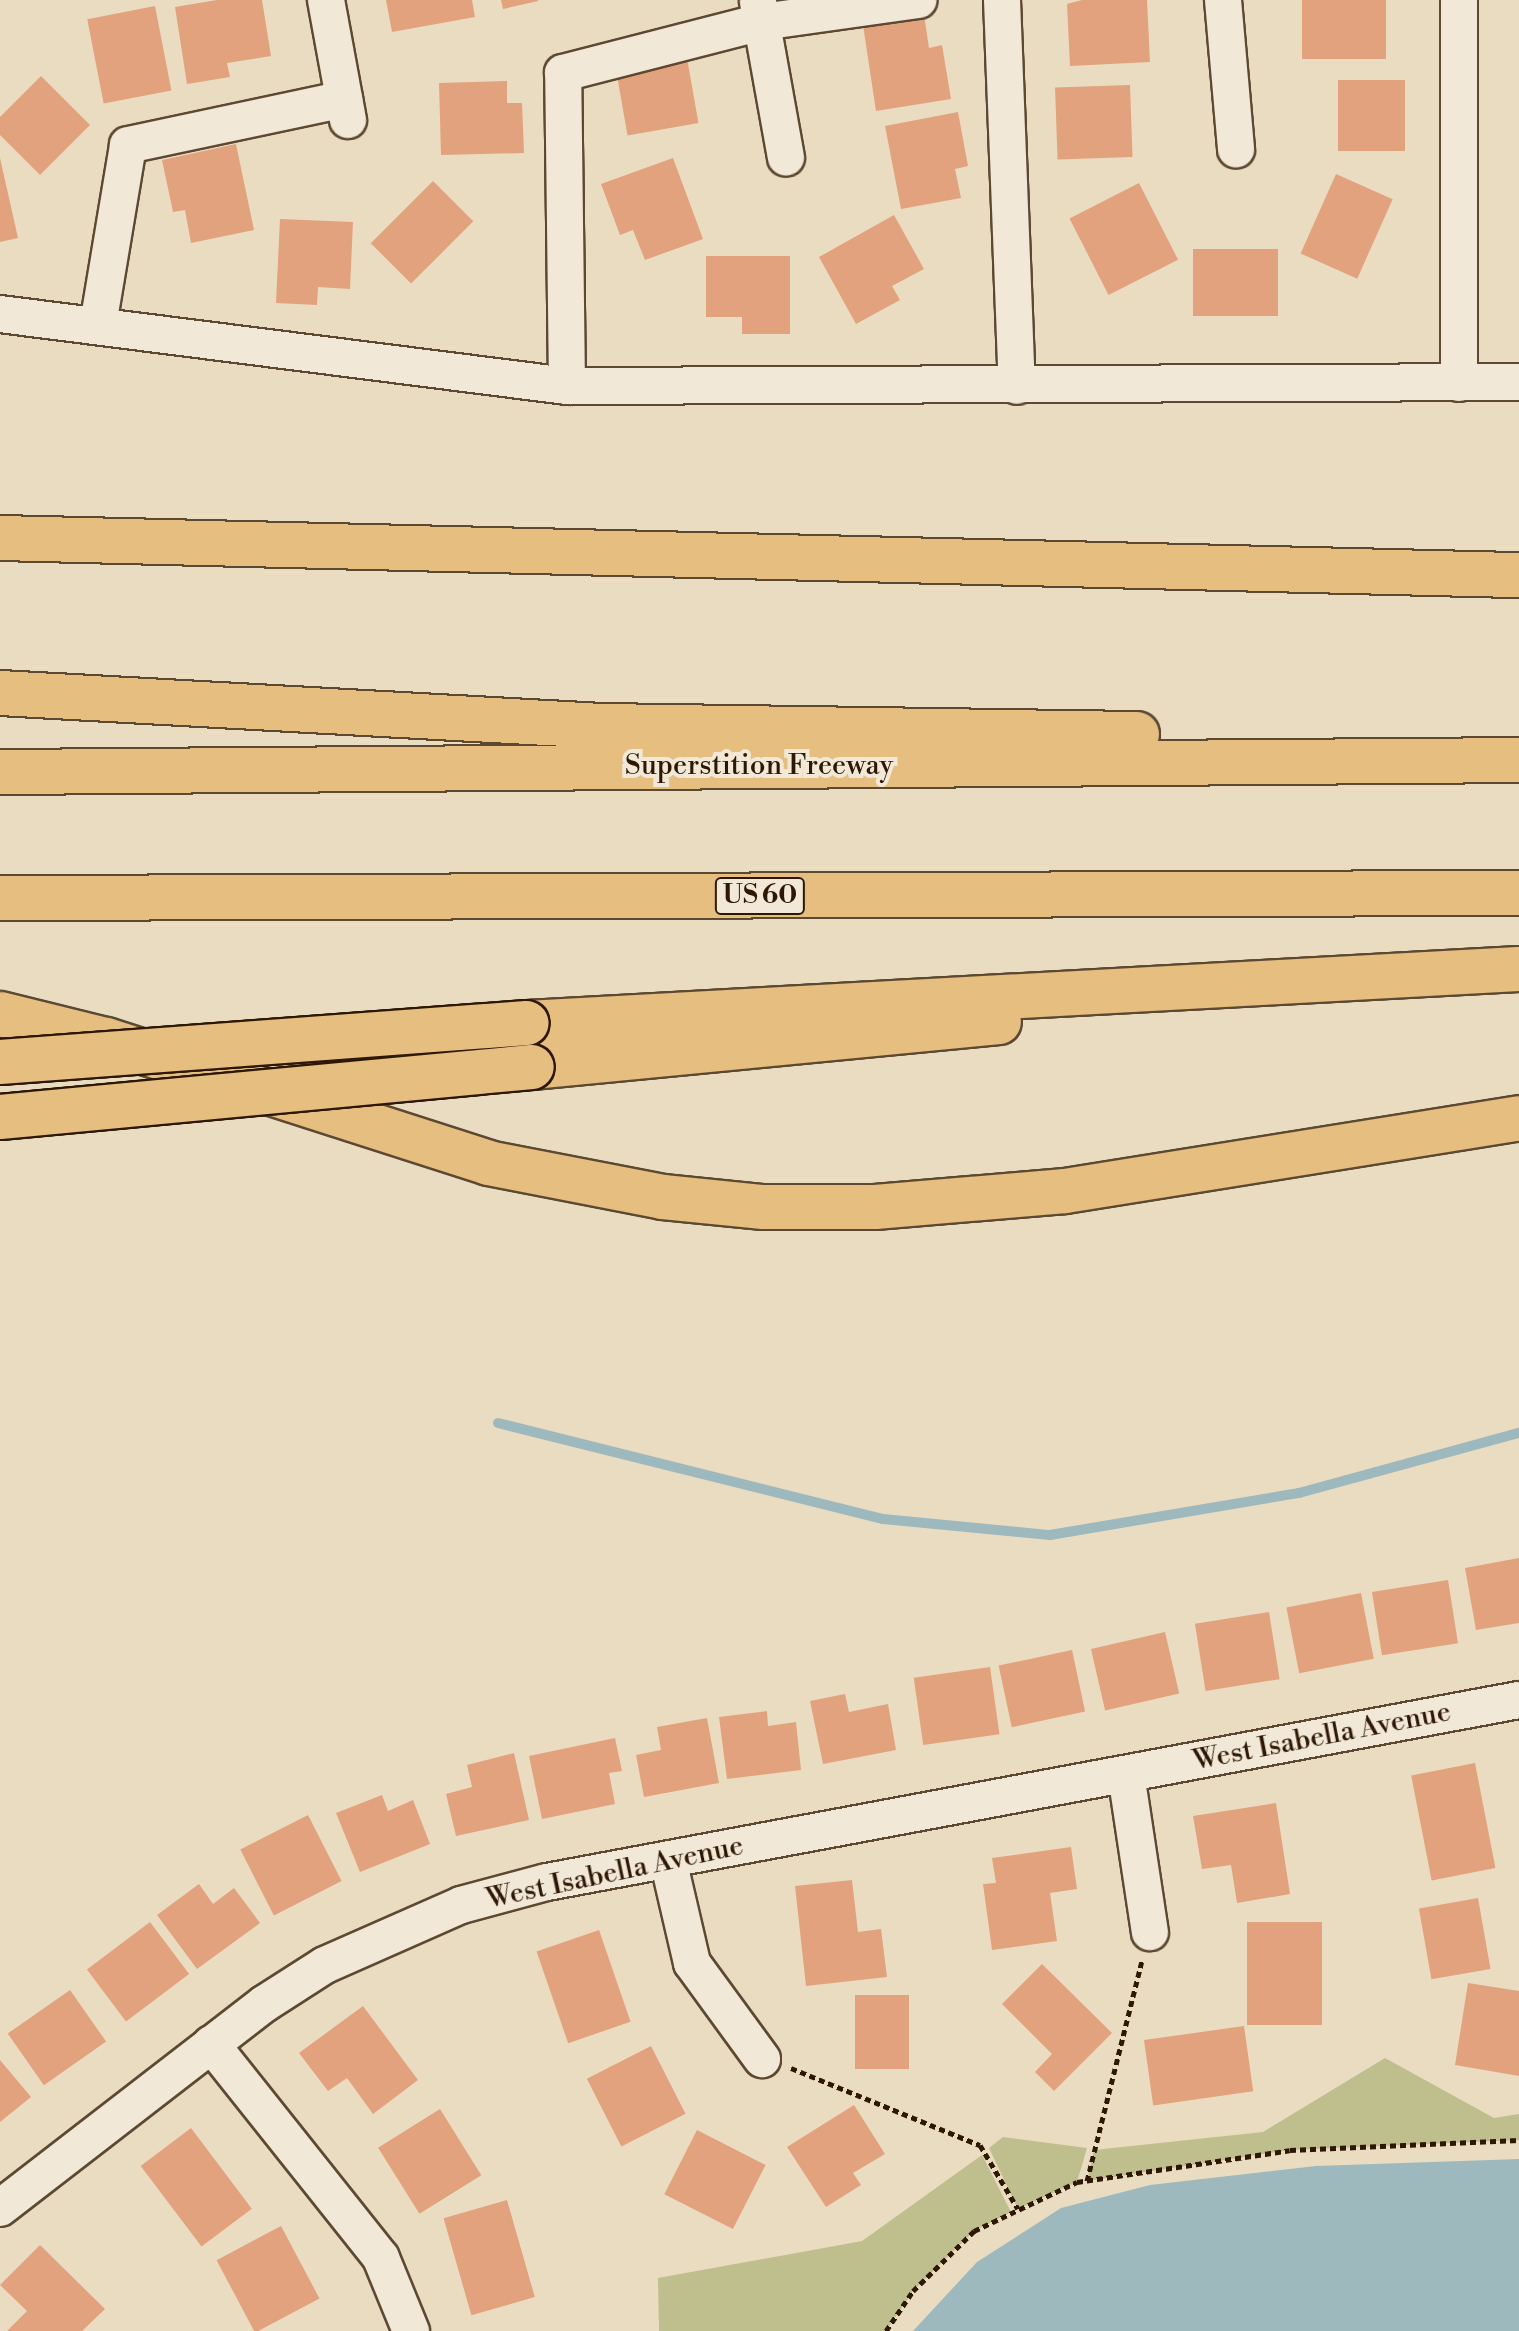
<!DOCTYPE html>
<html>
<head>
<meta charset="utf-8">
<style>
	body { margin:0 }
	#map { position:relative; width:1519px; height:2331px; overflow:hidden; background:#eadcc1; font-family:"Libre Bodoni",serif }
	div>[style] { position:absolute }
	.green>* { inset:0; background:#bfbe8d }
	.water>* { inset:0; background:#9db9be }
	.stream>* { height:10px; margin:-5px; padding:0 5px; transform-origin:5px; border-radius:5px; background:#9db9be }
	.building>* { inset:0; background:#e2a27e; transform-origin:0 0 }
	.path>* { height:5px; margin-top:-2.5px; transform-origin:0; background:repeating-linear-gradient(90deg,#2e1803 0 6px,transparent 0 10px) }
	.roads { filter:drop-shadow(2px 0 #5d4932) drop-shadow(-2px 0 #5d4932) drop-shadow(0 2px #5d4932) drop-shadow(0 -2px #5d4932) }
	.minor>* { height:36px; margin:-18px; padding:0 18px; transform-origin:18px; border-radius:18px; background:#f1e8d7 }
	.highway>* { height:44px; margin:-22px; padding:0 22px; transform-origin:22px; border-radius:22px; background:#e5be80 }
	.bridges { filter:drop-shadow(2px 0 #2e1803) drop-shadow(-2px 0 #2e1803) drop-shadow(0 2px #2e1803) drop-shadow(0 -2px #2e1803) }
	.highway-bridge>* { height:44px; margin:-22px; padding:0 22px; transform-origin:22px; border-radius:22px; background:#e5be80 }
	span { translate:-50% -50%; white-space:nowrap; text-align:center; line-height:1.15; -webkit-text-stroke:8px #f1e8d7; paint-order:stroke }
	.shield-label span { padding:2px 6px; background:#f1e8d7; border:2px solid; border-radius:6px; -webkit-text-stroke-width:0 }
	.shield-label { font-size:26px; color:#2e1803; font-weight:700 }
	.street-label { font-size:28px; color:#2e1803 }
</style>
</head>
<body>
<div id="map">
	<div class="green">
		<i style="clip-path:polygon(1385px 2058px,1494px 2118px,1519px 2114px,1519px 2140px,1290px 2150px,1087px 2181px,1094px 2150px,1263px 2132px)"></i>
		<i style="clip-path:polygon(1003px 2137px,1087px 2148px,1077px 2182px,1018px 2209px,989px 2148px)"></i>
		<i style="clip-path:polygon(982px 2155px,1011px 2212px,974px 2231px,913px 2291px,886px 2331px,659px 2331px,658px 2278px,862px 2241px)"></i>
	</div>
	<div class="water">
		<i style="clip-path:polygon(1519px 2159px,1519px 2331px,913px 2331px,977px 2262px,1061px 2208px,1150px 2185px,1316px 2166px)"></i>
	</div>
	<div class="stream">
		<i style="left:498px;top:1423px;width:397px;rotate:14deg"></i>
		<i style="left:883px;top:1519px;width:168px;rotate:5.5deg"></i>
		<i style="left:1050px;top:1535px;width:253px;rotate:-9.6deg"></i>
		<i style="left:1299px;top:1493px;width:228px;rotate:-15.3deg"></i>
	</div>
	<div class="building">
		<i style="clip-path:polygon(217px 0,262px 0,271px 56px,227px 63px,230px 77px,187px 84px,175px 7px)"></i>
		<i style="clip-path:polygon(386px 0,472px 0,475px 17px,392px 32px)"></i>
		<i style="clip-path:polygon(501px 0,538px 0,538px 1px,503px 9px)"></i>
		<i style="clip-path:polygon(1082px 0,1147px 0,1150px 62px,1070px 66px,1067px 4px)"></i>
		<i style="left:1302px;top:0;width:84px;height:59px"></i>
		<i style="left:155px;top:6px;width:86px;height:69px;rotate:79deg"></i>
		<i style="clip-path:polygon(924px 15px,929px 48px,942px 45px,951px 99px,876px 111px,863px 25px)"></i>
		<i style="left:687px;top:58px;width:66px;height:72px;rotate:80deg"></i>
		<i style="clip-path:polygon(41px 76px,90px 125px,40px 175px,0 135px,0 117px)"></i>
		<i style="left:1338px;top:80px;width:67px;height:71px"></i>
		<i style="clip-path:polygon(507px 81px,507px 103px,522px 103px,524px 153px,441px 155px,439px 83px)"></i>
		<i style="left:1130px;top:85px;width:72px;height:75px;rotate:88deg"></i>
		<i style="clip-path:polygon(958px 112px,968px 166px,955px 169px,961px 198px,901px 209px,885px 126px)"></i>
		<i style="clip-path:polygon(236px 144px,254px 230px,191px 243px,185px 210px,173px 212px,162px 160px)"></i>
		<i style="clip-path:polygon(0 158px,18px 238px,0 242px)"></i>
		<i style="clip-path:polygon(673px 158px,703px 239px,645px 260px,633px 230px,620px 235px,601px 184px)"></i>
		<i style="left:1336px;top:174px;width:62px;height:87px;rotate:24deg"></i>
		<i style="left:433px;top:181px;width:57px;height:88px;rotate:45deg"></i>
		<i style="left:1139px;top:183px;width:86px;height:78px;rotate:63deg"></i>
		<i style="clip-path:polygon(894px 215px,924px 269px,892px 286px,900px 300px,856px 324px,819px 257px)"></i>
		<i style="clip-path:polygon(280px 219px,353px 222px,350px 289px,318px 287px,317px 305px,276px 303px)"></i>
		<i style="left:1193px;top:249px;width:85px;height:67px"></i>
		<i style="clip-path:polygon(706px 256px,790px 256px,790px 334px,742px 334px,742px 317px,706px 317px)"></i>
		<i style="clip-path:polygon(1519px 1558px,1519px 1623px,1476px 1630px,1465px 1568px)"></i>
		<i style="left:1448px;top:1580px;width:64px;height:77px;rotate:81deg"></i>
		<i style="left:1361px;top:1593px;width:67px;height:76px;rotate:79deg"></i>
		<i style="left:1269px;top:1612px;width:68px;height:75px;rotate:81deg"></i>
		<i style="left:1165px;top:1632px;width:63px;height:76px;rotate:77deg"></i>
		<i style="left:1072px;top:1650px;width:63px;height:75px;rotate:78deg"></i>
		<i style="left:990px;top:1667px;width:68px;height:77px;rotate:82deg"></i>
		<i style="clip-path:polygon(845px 1694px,849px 1712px,888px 1704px,896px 1750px,823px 1764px,810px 1701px)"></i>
		<i style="clip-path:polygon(767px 1711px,768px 1726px,796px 1722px,801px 1770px,727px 1779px,719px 1717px)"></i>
		<i style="clip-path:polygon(707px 1718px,719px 1783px,644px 1797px,636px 1755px,661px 1750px,657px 1727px)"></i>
		<i style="clip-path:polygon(615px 1738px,622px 1771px,609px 1773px,615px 1804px,542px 1819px,529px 1756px)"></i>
		<i style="clip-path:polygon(514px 1753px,529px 1820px,456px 1836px,446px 1794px,472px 1787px,467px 1765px)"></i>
		<i style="left:1475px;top:1763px;width:107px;height:65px;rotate:79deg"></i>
		<i style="clip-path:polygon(382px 1795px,388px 1811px,413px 1800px,430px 1844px,360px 1872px,336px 1813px)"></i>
		<i style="clip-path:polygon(1276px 1803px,1290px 1894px,1237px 1903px,1231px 1865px,1202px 1869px,1193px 1816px)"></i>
		<i style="left:308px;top:1815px;width:74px;height:76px;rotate:63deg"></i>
		<i style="clip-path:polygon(1071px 1847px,1077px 1889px,1050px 1893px,1057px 1941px,992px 1950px,983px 1884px,996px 1883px,992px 1858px)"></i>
		<i style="clip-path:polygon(852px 1880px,858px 1932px,881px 1929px,887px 1977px,806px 1986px,795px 1886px)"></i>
		<i style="clip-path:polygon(199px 1884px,213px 1904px,234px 1888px,260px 1923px,197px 1969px,157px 1915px)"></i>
		<i style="left:1478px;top:1898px;width:72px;height:60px;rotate:80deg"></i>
		<i style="left:150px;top:1922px;width:65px;height:79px;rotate:53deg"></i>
		<i style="left:1247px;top:1922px;width:75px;height:103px"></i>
		<i style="left:599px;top:1930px;width:97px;height:66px;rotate:71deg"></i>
		<i style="clip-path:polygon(1042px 1964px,1112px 2033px,1054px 2091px,1035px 2072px,1052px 2054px,1002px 2004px)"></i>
		<i style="clip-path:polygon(1468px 1983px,1519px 1991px,1519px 2076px,1455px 2065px)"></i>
		<i style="left:70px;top:1990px;width:63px;height:76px;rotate:55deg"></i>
		<i style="left:855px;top:1995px;width:54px;height:74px"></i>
		<i style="clip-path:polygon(363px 2006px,418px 2080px,373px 2114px,347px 2078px,328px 2091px,299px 2053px)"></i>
		<i style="left:1244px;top:2026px;width:66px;height:101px;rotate:82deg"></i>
		<i style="left:651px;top:2046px;width:76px;height:72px;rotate:63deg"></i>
		<i style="clip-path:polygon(0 2060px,31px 2097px,0 2122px)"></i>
		<i style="clip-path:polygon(854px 2105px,885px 2154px,853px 2173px,861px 2185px,826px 2207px,787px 2147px)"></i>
		<i style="left:440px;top:2109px;width:78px;height:73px;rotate:58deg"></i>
		<i style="left:191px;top:2128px;width:101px;height:63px;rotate:53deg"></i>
		<i style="left:697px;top:2130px;width:77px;height:72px;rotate:27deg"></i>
		<i style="left:507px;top:2200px;width:101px;height:66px;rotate:74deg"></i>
		<i style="left:281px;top:2226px;width:82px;height:73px;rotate:62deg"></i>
		<i style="clip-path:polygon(40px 2245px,105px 2309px,82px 2331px,7px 2331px,27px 2311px,0 2285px)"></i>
	</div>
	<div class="path">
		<i style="left:791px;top:2068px;width:204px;rotate:22.2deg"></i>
		<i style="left:980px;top:2145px;width:74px;rotate:59.3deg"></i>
		<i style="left:1087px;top:2181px;width:227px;rotate:-76deg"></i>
		<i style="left:886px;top:2331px;width:48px;rotate:-56deg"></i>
		<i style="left:913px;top:2291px;width:86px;rotate:-44.5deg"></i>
		<i style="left:974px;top:2231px;width:114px;rotate:-25.4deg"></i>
		<i style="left:1077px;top:2182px;width:215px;rotate:-8.5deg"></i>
		<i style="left:1290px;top:2150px;width:229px;rotate:-2.5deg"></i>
	</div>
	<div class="roads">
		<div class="minor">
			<i style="left:326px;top:0;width:122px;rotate:79.6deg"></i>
			<i style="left:1002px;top:0;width:386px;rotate:87.8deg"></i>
			<i style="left:1223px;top:0;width:150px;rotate:85deg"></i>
			<i style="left:1459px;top:0;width:383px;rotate:90deg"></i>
			<i style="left:758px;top:2px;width:158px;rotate:79.8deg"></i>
			<i style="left:0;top:314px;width:572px;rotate:7.24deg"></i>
			<i style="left:567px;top:386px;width:952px;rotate:-0.24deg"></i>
			<i style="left:98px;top:325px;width:182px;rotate:-80.5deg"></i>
			<i style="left:128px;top:145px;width:221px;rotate:-12deg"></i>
			<i style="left:567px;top:386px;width:313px;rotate:-90.7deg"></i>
			<i style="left:563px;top:73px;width:205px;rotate:-14.4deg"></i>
			<i style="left:762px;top:22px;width:158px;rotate:-8deg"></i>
			<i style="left:1126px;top:1774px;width:160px;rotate:81.4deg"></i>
			<i style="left:669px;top:1864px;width:102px;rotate:76.9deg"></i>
			<i style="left:692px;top:1963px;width:119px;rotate:53.9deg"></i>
			<i style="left:211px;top:2044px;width:273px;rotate:51.5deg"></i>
			<i style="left:381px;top:2258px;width:79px;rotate:67.7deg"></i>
			<i style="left:0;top:2208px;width:334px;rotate:-37.7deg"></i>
			<i style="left:264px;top:2004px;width:72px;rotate:-32.6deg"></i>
			<i style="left:325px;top:1965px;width:149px;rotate:-23.8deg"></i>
			<i style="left:461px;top:1905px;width:89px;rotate:-15deg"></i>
			<i style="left:547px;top:1882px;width:989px;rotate:-10.61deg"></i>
		</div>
		<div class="highway">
			<i style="left:0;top:538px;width:1519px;rotate:1.4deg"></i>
			<i style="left:0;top:693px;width:603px;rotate:3.14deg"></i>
			<i style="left:602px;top:726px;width:535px;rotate:0.86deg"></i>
			<i style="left:0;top:772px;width:1519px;rotate:-0.45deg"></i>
			<i style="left:0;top:898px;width:1519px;rotate:-0.19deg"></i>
			<i style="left:0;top:1014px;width:109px;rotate:13.8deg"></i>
			<i style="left:106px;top:1040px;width:401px;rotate:17.8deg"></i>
			<i style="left:488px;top:1163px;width:178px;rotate:11deg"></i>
			<i style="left:663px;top:1197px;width:101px;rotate:5.7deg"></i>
			<i style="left:764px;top:1207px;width:111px"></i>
			<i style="left:875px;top:1207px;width:191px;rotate:-4.8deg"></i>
			<i style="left:1065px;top:1191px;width:460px;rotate:-9.1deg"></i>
			<i style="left:527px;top:1023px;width:993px;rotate:-3.12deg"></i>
			<i style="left:532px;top:1067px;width:469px;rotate:-5.5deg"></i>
		</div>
	</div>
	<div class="bridges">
		<div class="highway-bridge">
			<i style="left:0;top:1062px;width:528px;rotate:-4.23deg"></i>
			<i style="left:0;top:1117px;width:534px;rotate:-5.37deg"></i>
		</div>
	</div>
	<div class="shield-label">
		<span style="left:760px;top:896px">US 60</span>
	</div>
	<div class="street-label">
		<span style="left:759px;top:766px">Superstition Freeway</span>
		<span style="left:1322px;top:1737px;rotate:-11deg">West Isabella Avenue</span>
		<span style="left:615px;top:1873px;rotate:-12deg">West Isabella Avenue</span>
	</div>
</div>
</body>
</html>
